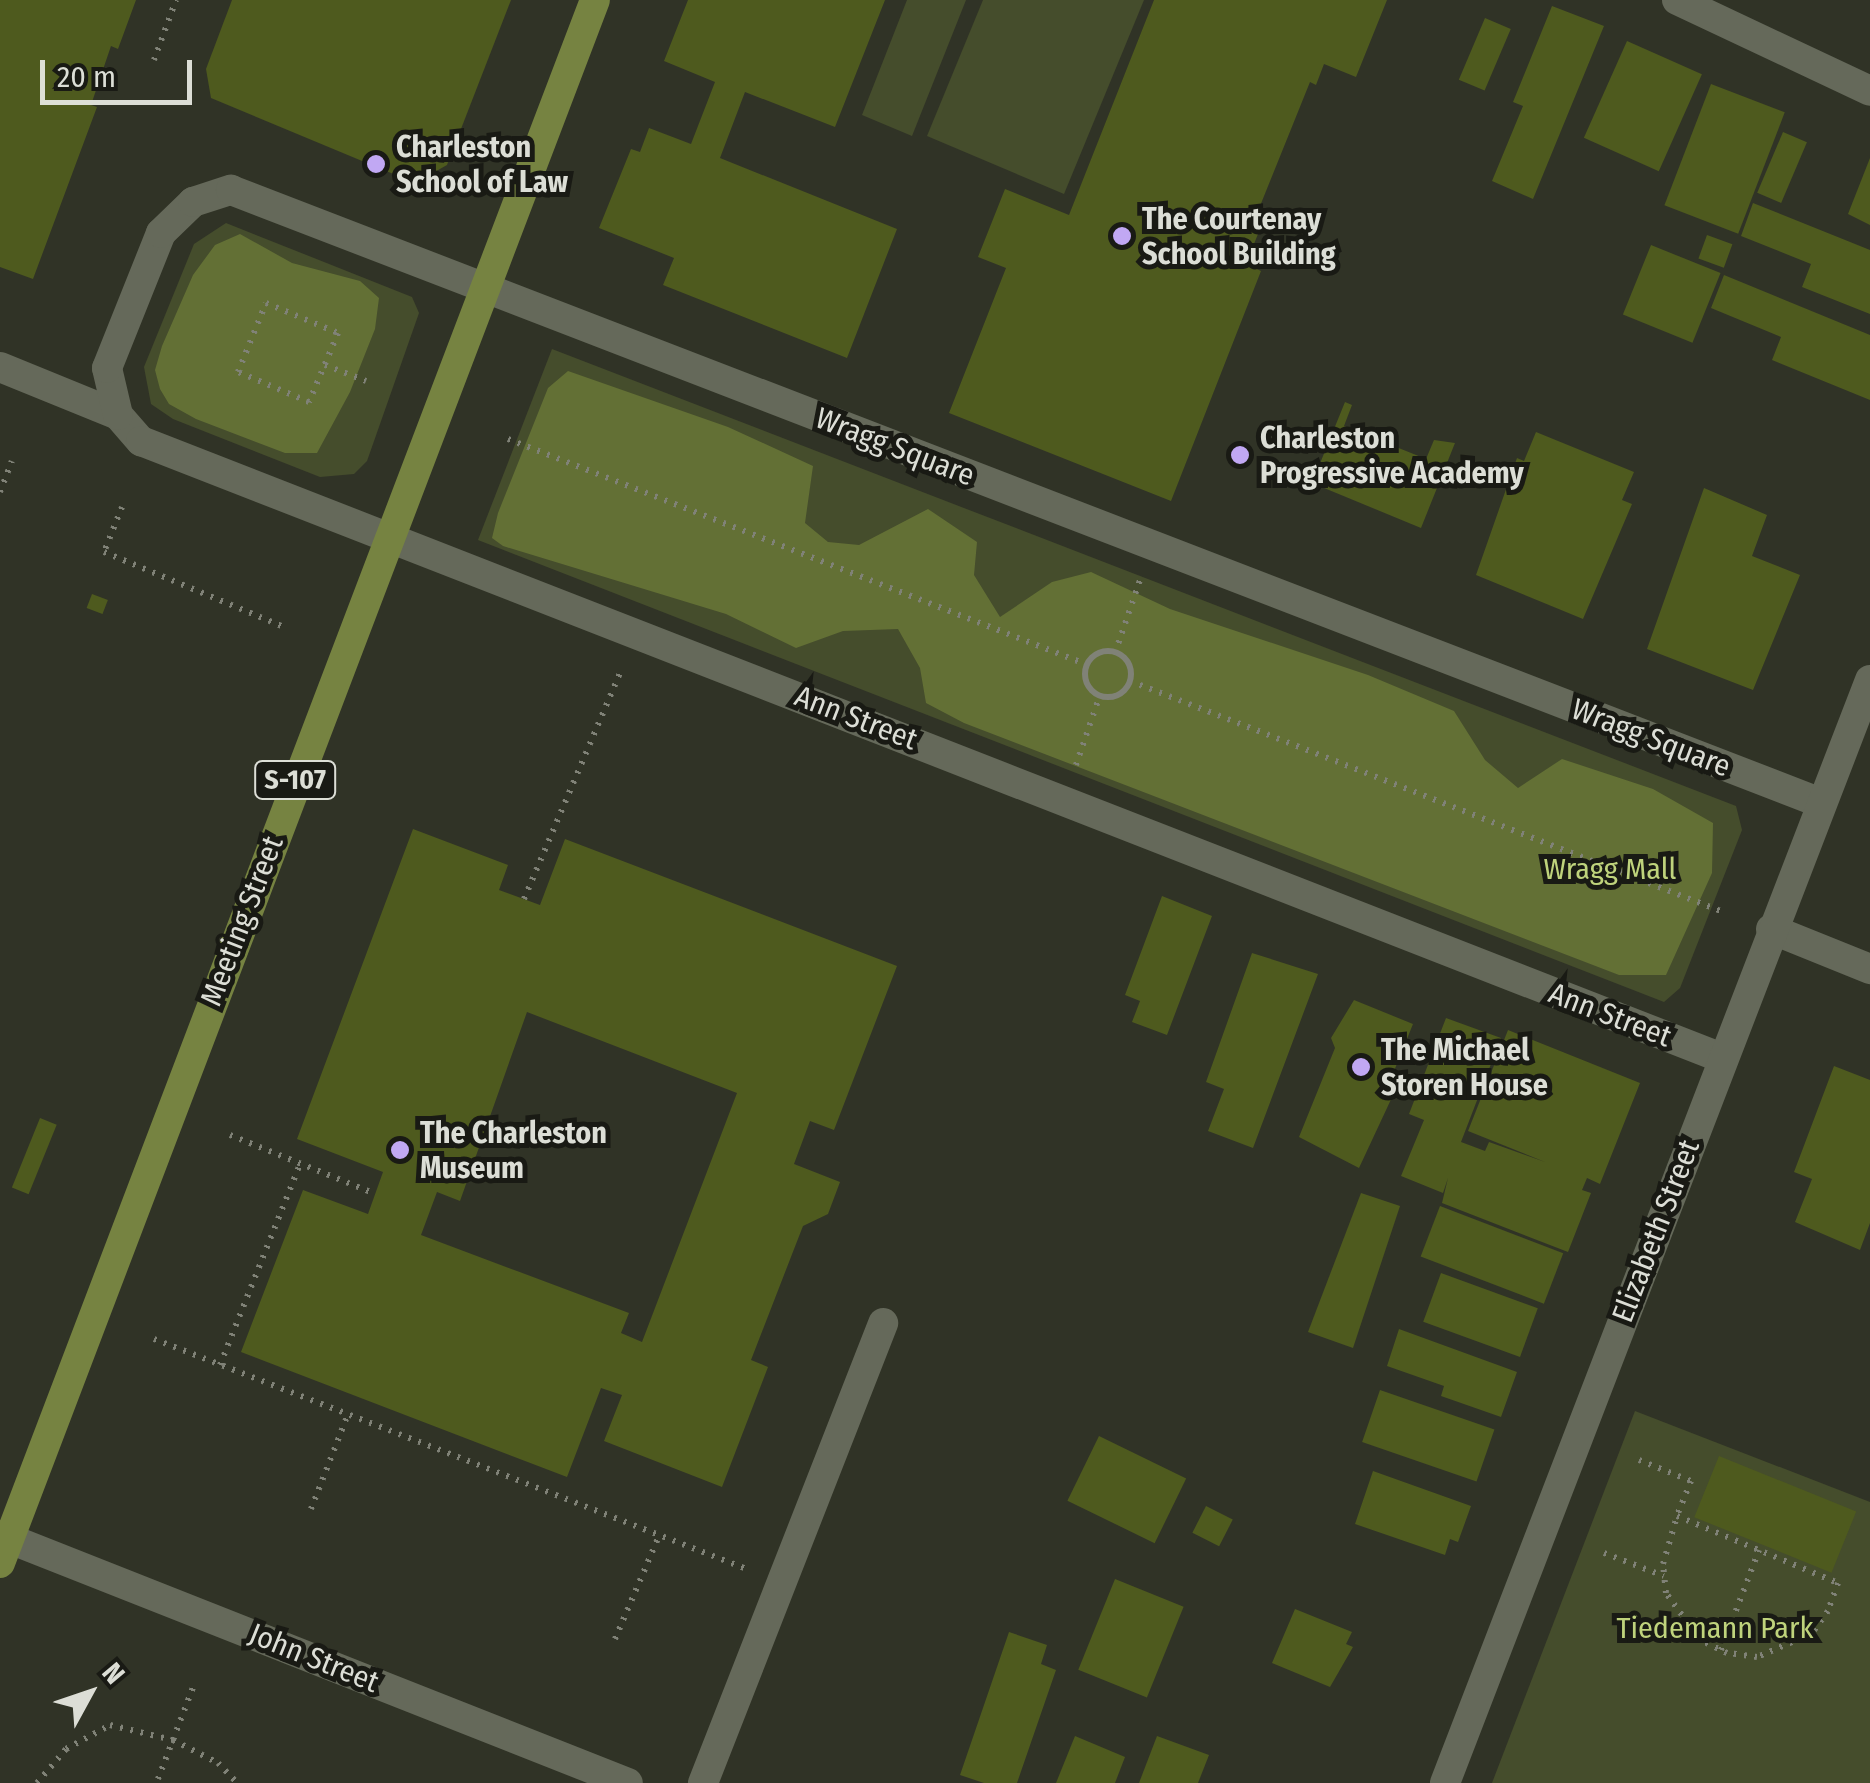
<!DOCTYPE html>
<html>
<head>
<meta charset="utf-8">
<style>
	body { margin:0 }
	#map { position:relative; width:1870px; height:1783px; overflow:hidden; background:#303326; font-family:"Fira Sans Condensed",sans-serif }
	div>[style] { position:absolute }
	.green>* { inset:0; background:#454d2c }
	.forest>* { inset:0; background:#637035 }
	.building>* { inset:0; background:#4e5a1e; transform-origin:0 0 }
	.path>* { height:6px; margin-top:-3px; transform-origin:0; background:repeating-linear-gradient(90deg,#808277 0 2.5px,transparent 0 10.5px) }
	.path>.ring { margin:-3px; padding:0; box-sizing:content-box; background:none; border:6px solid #808277; border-radius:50% }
	.lane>* { height:30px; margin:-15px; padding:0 15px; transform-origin:15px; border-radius:15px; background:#65695a }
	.street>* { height:30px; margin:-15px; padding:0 15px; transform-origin:15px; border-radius:15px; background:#65695a }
	.primary>* { height:30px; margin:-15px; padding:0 15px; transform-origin:15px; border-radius:15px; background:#768341 }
	.dots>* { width:28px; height:28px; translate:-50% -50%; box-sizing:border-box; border:5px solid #191a14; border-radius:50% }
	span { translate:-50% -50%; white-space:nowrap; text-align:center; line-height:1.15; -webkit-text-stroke:10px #191a14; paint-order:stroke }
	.shield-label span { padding:2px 8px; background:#191a14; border:2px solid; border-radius:8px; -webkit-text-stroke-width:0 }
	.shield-label { font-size:28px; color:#dcded6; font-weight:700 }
	.poi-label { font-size:30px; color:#dcded6; font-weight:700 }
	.left { translate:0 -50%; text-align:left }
	.street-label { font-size:30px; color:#dcded6 }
	.park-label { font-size:30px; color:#bfd37c }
	.north { position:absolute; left:40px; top:1643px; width:100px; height:100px; -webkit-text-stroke:8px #191a14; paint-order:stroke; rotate:50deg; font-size:28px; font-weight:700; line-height:40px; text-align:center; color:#dcded6 }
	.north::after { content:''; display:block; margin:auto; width:35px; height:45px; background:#dcded6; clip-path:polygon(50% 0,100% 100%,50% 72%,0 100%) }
	.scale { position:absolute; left:40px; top:60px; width:152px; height:45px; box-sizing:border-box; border:5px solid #dcded6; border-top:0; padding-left:12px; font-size:30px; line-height:35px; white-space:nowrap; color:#dcded6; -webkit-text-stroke:8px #191a14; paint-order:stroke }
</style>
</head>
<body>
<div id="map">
	<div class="green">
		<i style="clip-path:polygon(907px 0,966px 0,912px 136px,862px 115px)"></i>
		<i style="clip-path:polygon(983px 0,1144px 0,1064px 194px,927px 136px)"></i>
		<i style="clip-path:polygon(226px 223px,412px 297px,419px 313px,367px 461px,354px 474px,320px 477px,173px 419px,151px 404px,144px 367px,194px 244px)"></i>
		<i style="clip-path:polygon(552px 349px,1736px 806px,1742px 830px,1680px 988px,1664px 1002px,478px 540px)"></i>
		<i style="clip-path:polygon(1635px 1411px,1870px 1502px,1870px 1783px,1492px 1783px)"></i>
	</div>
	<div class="forest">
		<i style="clip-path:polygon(240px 234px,292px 263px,360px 281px,379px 298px,375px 329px,350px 392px,317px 453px,285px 453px,196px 419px,169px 404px,160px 389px,155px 370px,162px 346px,193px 275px,215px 245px)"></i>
		<i style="clip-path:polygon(568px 371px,728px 427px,813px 466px,805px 523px,828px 542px,859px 545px,928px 509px,977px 542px,974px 575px,1000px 617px,1052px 582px,1091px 572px,1170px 609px,1368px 675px,1454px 711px,1485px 760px,1518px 788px,1562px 759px,1653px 789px,1713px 823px,1712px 873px,1666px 975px,1619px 975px,964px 723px,926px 703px,920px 668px,898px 629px,843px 631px,796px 648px,726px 614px,503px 546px,492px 538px,498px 513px,548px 388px)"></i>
	</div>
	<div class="building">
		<i style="clip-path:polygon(0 0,136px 0,118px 49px,111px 46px,91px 105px,97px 107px,33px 279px,0 267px)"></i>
		<i style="clip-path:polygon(232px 0,511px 0,447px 165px,415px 183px,211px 98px,206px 69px)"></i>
		<i style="clip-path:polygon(688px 0,885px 0,835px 127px,745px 92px,720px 158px,897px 229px,847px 358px,663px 285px,674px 258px,599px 228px,631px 149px,640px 152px,649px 128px,691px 144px,715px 82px,664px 61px)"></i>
		<i style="clip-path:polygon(1154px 0,1387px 0,1356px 77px,1324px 64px,1316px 85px,1310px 82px,1258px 211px,1266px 214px,1246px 264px,1261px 271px,1171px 501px,949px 413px,1006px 268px,978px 257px,1005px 189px,1069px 215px)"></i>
		<i style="clip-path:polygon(1552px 6px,1604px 26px,1533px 199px,1492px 181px,1523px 106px,1513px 102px)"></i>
		<i style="left:1485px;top:18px;width:28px;height:67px;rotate:23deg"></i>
		<i style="left:1627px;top:41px;width:82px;height:106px;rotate:24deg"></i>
		<i style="left:1711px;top:84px;width:79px;height:130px;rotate:21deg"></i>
		<i style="left:1783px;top:132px;width:26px;height:66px;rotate:23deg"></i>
		<i style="clip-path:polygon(1870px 158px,1870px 225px,1848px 214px)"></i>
		<i style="clip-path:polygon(1753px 203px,1870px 250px,1870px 314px,1802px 287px,1811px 264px,1741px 236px)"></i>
		<i style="left:1707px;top:235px;width:27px;height:25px;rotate:20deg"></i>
		<i style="left:1651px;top:245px;width:75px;height:75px;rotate:22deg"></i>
		<i style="clip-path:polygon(1724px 275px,1870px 335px,1870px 400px,1772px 360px,1781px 337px,1711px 308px)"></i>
		<i style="clip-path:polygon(1345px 402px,1352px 405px,1344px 426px,1426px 459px,1434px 440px,1455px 443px,1421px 528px,1312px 483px)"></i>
		<i style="clip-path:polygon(1536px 432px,1634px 472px,1622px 500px,1632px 504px,1583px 619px,1476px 575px,1517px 458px,1524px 461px)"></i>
		<i style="clip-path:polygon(1704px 488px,1767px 515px,1752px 556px,1800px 575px,1753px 690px,1647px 649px)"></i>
		<i style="left:92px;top:594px;width:17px;height:15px;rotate:21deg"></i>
		<i style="clip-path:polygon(evenodd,413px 829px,508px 865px,499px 890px,540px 905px,565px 839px,897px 966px,834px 1130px,810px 1121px,794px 1164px,840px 1182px,828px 1214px,803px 1226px,751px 1360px,768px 1367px,722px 1487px,604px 1441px,622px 1395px,601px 1388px,567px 1477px,241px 1352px,303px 1190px,368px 1214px,383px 1172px,297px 1139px,413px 829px,527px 1012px,737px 1093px,642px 1342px,621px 1333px,629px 1313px,421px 1235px,437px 1192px,460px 1201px,527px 1012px)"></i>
		<i style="clip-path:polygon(1162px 896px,1212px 916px,1167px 1035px,1132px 1022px,1140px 1001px,1125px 995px)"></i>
		<i style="clip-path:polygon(1252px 953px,1318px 974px,1253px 1148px,1208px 1131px,1224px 1089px,1206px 1082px)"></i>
		<i style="clip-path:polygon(1354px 1000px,1413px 1024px,1388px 1086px,1394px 1093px,1359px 1168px,1299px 1137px,1335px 1048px,1331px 1038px)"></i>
		<i style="clip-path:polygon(1446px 1018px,1501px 1038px,1461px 1142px,1485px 1151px,1489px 1142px,1545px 1162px,1468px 1131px,1508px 1030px,1640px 1083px,1600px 1184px,1587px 1178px,1582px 1190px,1591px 1193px,1568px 1252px,1442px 1203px,1448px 1178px,1443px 1193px,1401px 1176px,1424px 1120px,1409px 1114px)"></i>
		<i style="clip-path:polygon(1834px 1066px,1870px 1080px,1870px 1223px,1860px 1250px,1795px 1222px,1812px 1179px,1794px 1172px)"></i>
		<i style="left:40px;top:1118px;width:18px;height:75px;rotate:22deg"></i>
		<i style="clip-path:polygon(1361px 1193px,1400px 1206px,1353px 1348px,1308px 1332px)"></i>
		<i style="left:1440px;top:1206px;width:132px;height:54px;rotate:21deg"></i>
		<i style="left:1441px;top:1273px;width:103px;height:52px;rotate:20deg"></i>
		<i style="clip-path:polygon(1399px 1329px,1517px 1372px,1501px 1417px,1441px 1396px,1444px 1386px,1387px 1366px)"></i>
		<i style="left:1380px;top:1390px;width:121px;height:55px;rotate:19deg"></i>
		<i style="left:1099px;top:1436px;width:97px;height:72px;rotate:26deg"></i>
		<i style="left:1719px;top:1456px;width:148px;height:66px;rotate:22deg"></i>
		<i style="clip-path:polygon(1373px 1471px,1471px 1506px,1458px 1542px,1450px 1539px,1445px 1555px,1355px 1524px)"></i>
		<i style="left:1206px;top:1506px;width:30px;height:30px;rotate:27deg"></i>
		<i style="left:1115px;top:1579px;width:74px;height:98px;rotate:22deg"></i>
		<i style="clip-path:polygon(1295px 1609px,1352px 1632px,1346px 1644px,1353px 1647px,1330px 1687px,1272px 1663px)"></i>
		<i style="clip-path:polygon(1009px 1632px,1047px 1645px,1041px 1664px,1056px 1670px,1017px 1783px,984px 1783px,960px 1775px)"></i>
		<i style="clip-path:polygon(1075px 1736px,1125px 1757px,1115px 1783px,1056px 1783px)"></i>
		<i style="clip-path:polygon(1157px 1736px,1209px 1755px,1198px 1783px,1139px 1783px)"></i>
	</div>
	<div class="path">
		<i style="left:154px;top:60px;width:64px;rotate:-69.9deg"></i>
		<i style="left:266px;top:303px;width:78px;rotate:22.6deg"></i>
		<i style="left:338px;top:333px;width:75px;rotate:112.8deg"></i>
		<i style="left:309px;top:402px;width:77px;rotate:-157.1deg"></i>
		<i style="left:238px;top:372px;width:74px;rotate:-67.9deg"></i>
		<i style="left:325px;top:365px;width:44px;rotate:21.3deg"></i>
		<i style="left:508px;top:439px;width:622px;rotate:21.29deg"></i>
		<i style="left:0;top:492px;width:33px;rotate:-69deg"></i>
		<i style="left:122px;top:507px;width:48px;rotate:111.8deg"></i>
		<i style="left:104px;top:552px;width:193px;rotate:22.6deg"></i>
		<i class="ring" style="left:1085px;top:651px;width:40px;height:40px"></i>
		<i style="left:1115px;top:653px;width:77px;rotate:-71.1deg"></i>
		<i style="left:1130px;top:681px;width:636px;rotate:21.28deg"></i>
		<i style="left:1076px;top:765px;width:74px;rotate:-71.1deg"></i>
		<i style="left:524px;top:899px;width:246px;rotate:-67deg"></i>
		<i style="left:230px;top:1135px;width:157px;rotate:22.1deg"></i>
		<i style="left:154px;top:1339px;width:633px;rotate:21.21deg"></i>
		<i style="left:220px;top:1365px;width:216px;rotate:-68.3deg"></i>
		<i style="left:1639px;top:1460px;width:56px;rotate:22deg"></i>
		<i style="left:1691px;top:1481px;width:38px;rotate:112deg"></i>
		<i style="left:1677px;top:1516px;width:174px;rotate:22.6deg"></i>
		<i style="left:1838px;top:1583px;width:30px;rotate:110deg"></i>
		<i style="left:1828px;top:1611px;width:29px;rotate:126deg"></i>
		<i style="left:1811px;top:1634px;width:59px;rotate:156.9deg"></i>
		<i style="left:1757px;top:1657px;width:30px;rotate:-172deg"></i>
		<i style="left:1727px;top:1653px;width:30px;rotate:-154deg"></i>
		<i style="left:1700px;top:1640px;width:58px;rotate:-125.9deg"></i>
		<i style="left:1666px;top:1593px;width:29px;rotate:-96deg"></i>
		<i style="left:1663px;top:1564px;width:50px;rotate:-73.7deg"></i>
		<i style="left:311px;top:1509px;width:102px;rotate:-68.7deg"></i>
		<i style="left:1604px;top:1553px;width:64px;rotate:21deg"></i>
		<i style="left:615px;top:1639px;width:112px;rotate:-66.9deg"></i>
		<i style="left:1721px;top:1650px;width:107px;rotate:-69.2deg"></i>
		<i style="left:158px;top:1779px;width:104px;rotate:-69.1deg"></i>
		<i style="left:37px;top:1783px;width:45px;rotate:-49.5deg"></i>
		<i style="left:66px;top:1749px;width:50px;rotate:-28.6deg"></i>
		<i style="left:110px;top:1725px;width:65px;rotate:13.4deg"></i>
		<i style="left:173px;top:1740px;width:51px;rotate:27.1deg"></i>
		<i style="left:218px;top:1763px;width:28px;rotate:46deg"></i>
	</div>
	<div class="lane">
		<i style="left:703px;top:1783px;width:494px;rotate:-68.6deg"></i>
	</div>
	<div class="street">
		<i style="left:1677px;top:0;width:213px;rotate:25.2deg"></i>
		<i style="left:0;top:367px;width:127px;rotate:22.1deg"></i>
		<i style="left:118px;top:415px;width:35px;rotate:49deg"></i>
		<i style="left:141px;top:441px;width:1697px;rotate:21.32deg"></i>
		<i style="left:118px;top:415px;width:48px;rotate:-103.2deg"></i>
		<i style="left:107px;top:368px;width:145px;rotate:-68.2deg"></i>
		<i style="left:161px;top:233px;width:45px;rotate:-44.1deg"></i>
		<i style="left:193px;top:202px;width:40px;rotate:-18deg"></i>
		<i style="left:231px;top:190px;width:1704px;rotate:21.08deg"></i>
		<i style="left:1771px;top:929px;width:107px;rotate:22deg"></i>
		<i style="left:0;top:1535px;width:675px;rotate:21.55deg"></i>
		<i style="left:1445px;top:1783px;width:1182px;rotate:-68.93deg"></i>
	</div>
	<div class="primary">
		<i style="left:0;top:1563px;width:1672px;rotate:-69.16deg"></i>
	</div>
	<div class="dots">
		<i style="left:376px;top:164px;background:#c1a8f3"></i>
		<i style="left:1122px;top:236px;background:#c1a8f3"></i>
		<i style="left:1240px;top:455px;background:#c1a8f3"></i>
		<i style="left:1361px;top:1067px;background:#c1a8f3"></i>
		<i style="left:400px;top:1150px;background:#c1a8f3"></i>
	</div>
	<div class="shield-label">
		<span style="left:295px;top:780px">S-107</span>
	</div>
	<div class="poi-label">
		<span class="left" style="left:396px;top:164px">Charleston<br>School of Law</span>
		<span class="left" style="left:1142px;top:236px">The Courtenay<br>School Building</span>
		<span class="left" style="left:1260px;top:455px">Charleston<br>Progressive Academy</span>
		<span class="left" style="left:1381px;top:1067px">The Michael<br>Storen House</span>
		<span class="left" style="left:420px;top:1150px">The Charleston<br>Museum</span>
	</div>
	<div class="street-label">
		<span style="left:895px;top:447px;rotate:21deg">Wragg Square</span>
		<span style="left:856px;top:718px;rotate:21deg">Ann Street</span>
		<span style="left:1651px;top:738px;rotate:21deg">Wragg Square</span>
		<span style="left:242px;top:921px;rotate:-69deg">Meeting Street</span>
		<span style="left:1610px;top:1015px;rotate:21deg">Ann Street</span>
		<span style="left:1656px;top:1231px;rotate:-69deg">Elizabeth Street</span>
		<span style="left:314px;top:1658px;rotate:22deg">John Street</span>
	</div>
	<div class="park-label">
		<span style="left:1610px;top:869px">Wragg Mall</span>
		<span style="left:1715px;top:1628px">Tiedemann Park</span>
	</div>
	<div class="north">N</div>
	<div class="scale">20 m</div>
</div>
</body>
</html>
